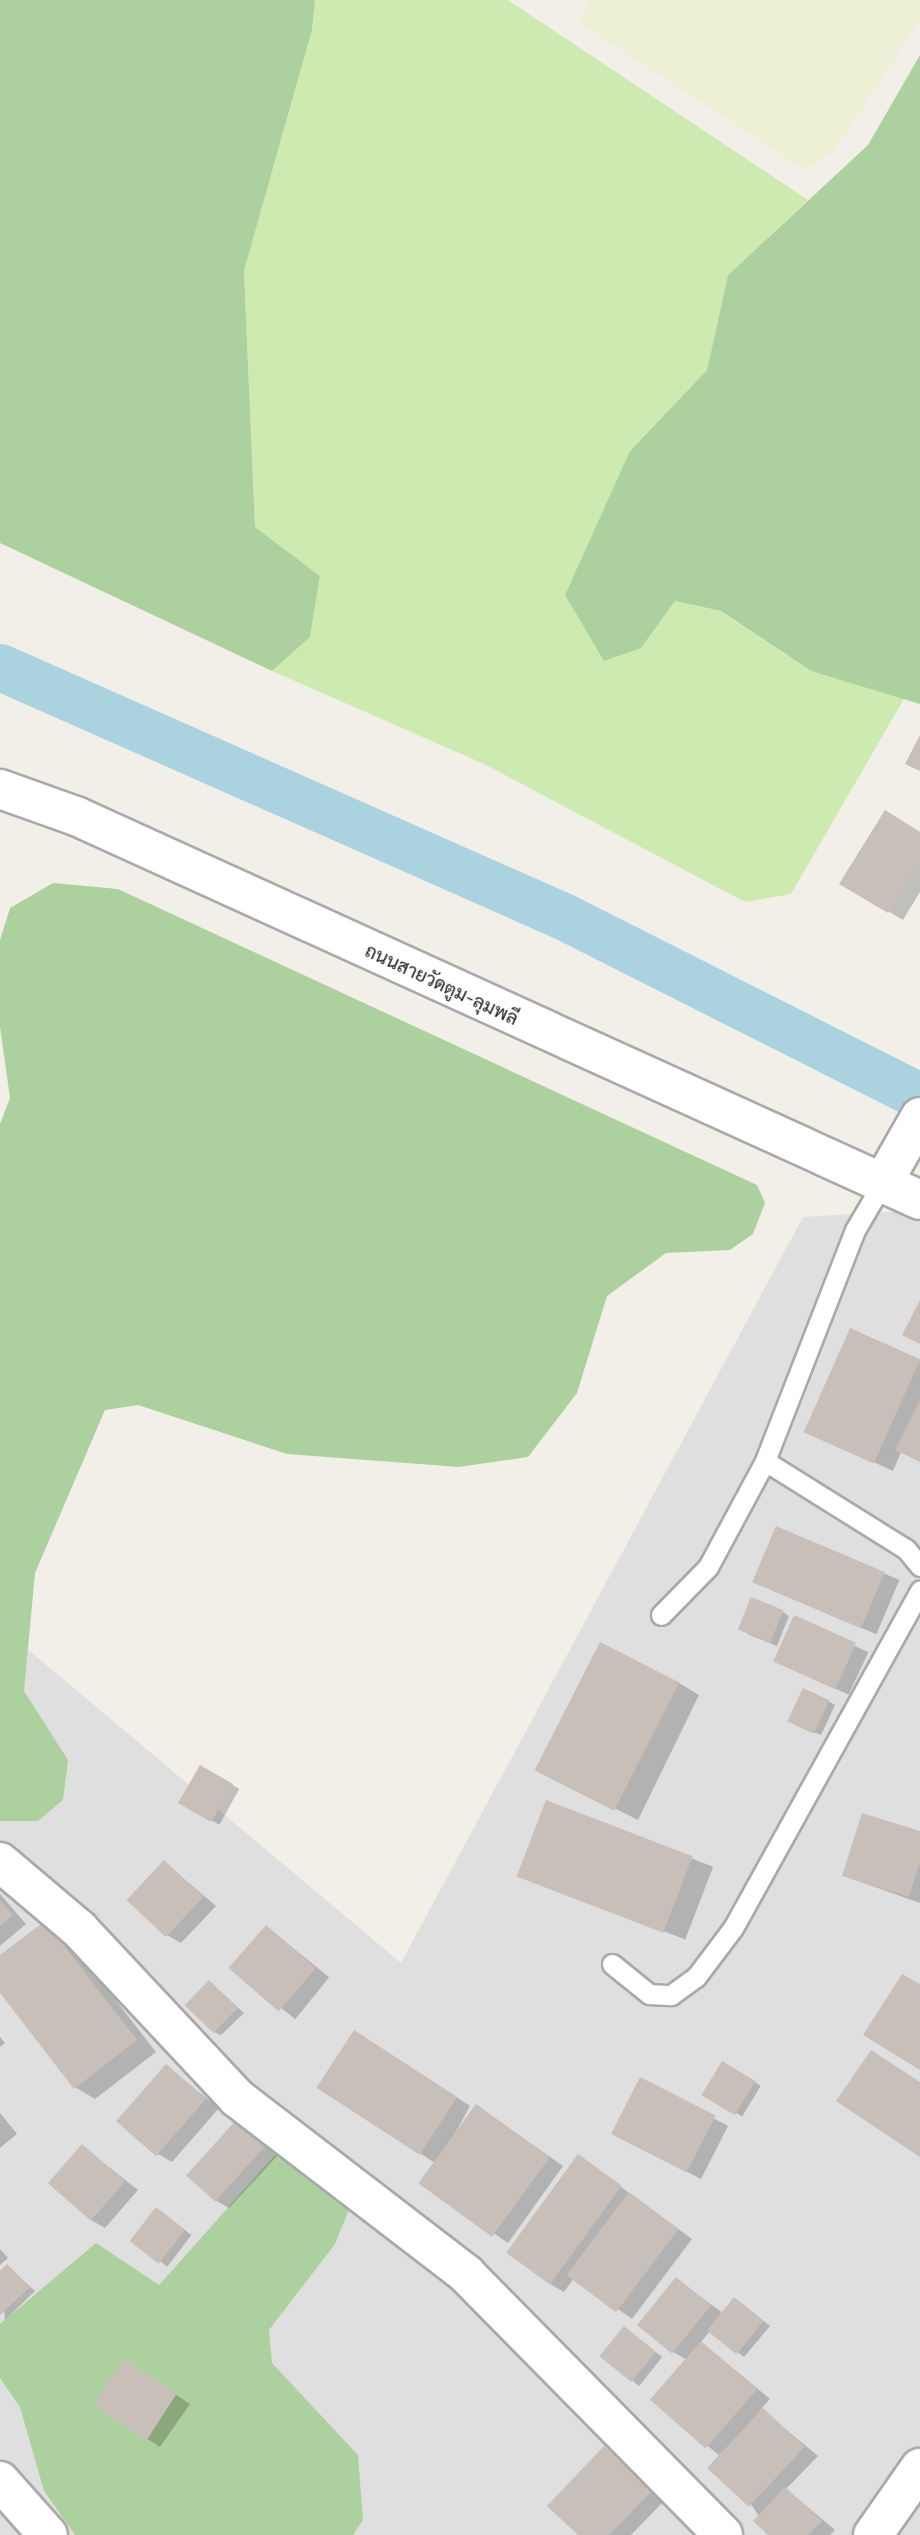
<!DOCTYPE html>
<html>
<head>
<meta charset="utf-8">
<style>
	body { margin:0 }
	#map { position:relative; width:920px; height:2535px; overflow:hidden; background:#f2efe9; font-family:"Exo 2",Sarabun,sans-serif }
	div>[style] { position:absolute }
	.residential>* { inset:0; background:#e0dfdf }
	.farmland>* { inset:0; background:#eef0d5 }
	.grass>* { inset:0; background:#cdebb0 }
	.forest>* { inset:0; background:#add19e }
	.shadow>* { inset:0; background:#0003; transform-origin:0 0 }
	.canal>* { height:47px; margin:-23.5px; padding:0 23.5px; transform-origin:23.5px; border-radius:23.5px; background:#aad3df }
	.building>* { inset:0; background:#c7bfb8; transform-origin:0 0 }
	.roads { filter:drop-shadow(2px 0 #a9a9a9) drop-shadow(-2px 0 #a9a9a9) drop-shadow(0 2px #a9a9a9) drop-shadow(0 -2px #a9a9a9) }
	.lane>* { height:19px; margin:-9.5px; padding:0 9.5px; transform-origin:9.5px; border-radius:9.5px; background:#fff }
	.street>* { height:38px; margin:-19px; padding:0 19px; transform-origin:19px; border-radius:19px; background:#fff }
	span { translate:-50% -50%; white-space:nowrap; text-align:center; line-height:1.15; -webkit-text-stroke:5px #fff; paint-order:stroke }
	.street-label { font-size:19px; color:#222 }
</style>
</head>
<body>
<div id="map">
	<div class="residential">
		<i style="clip-path:polygon(920px 1210px,920px 2535px,0 2535px,0 1626px,401px 1963px,803px 1217px)"></i>
	</div>
	<div class="farmland">
		<i style="clip-path:polygon(588px 0,920px 0,920px 20px,834px 151px,805px 170px,580px 23px)"></i>
	</div>
	<div class="grass">
		<i style="clip-path:polygon(315px 0,508px 0,808px 200px,728px 275px,707px 370px,630px 451px,641px 648px,675px 601px,720px 611px,811px 671px,905px 697px,791px 894px,745px 902px,484px 764px,272px 671px,310px 637px,320px 576px,255px 527px,244px 271px,312px 30px)"></i>
	</div>
	<div class="forest">
		<i style="clip-path:polygon(0 0,315px 0,312px 30px,244px 271px,255px 527px,320px 576px,310px 637px,272px 671px,0 543px)"></i>
		<i style="clip-path:polygon(920px 55px,920px 704px,811px 671px,721px 611px,675px 601px,641px 648px,604px 661px,565px 595px,630px 451px,707px 370px,728px 275px,868px 145px)"></i>
		<i style="clip-path:polygon(53px 883px,118px 889px,757px 1185px,765px 1203px,753px 1234px,730px 1250px,666px 1253px,607px 1296px,577px 1393px,528px 1457px,459px 1467px,287px 1454px,138px 1405px,105px 1410px,35px 1573px,24px 1691px,68px 1760px,63px 1800px,38px 1821px,0 1821px,0 1124px,10px 1098px,0 1027px,0 940px,10px 908px)"></i>
		<i style="clip-path:polygon(275px 2155px,350px 2207px,335px 2244px,269px 2330px,272px 2363px,358px 2455px,363px 2520px,353px 2535px,75px 2535px,44px 2491px,20px 2407px,0 2378px,0 2324px,96px 2243px,159px 2285px)"></i>
	</div>
	<div class="shadow">
		<i style="clip-path:polygon(920px 833px,920px 892px,903px 920px,842px 884px)"></i>
		<i style="clip-path:polygon(850px 1330px,920px 1361px,920px 1462px,901px 1452px,893px 1471px,806px 1431px)"></i>
		<i style="left:777px;top:1528px;width:133px;height:59px;rotate:23deg"></i>
		<i style="clip-path:polygon(783px 1612px,789px 1616px,777px 1646px,747px 1634px)"></i>
		<i style="left:795px;top:1618px;width:81px;height:47px;rotate:25deg"></i>
		<i style="clip-path:polygon(679px 1683px,699px 1695px,638px 1820px,539px 1770px)"></i>
		<i style="clip-path:polygon(828px 1701px,835px 1705px,821px 1735px,796px 1725px)"></i>
		<i style="left:200px;top:1767px;width:45px;height:41px;rotate:29deg"></i>
		<i style="left:547px;top:1803px;width:178px;height:78px;rotate:21deg"></i>
		<i style="clip-path:polygon(920px 1833px,920px 1903px,844px 1876px)"></i>
		<i style="clip-path:polygon(164px 1862px,216px 1906px,181px 1943px,167px 1935px)"></i>
		<i style="clip-path:polygon(0 1894px,26px 1924px,0 1946px)"></i>
		<i style="clip-path:polygon(45px 1923px,65px 1935px,156px 2052px,95px 2099px,75px 2087px,0 1990px,0 1957px)"></i>
		<i style="left:267px;top:1927px;width:80px;height:54px;rotate:39deg"></i>
		<i style="clip-path:polygon(210px 1982px,244px 2013px,221px 2035px,214px 2032px)"></i>
		<i style="clip-path:polygon(0 2037px,5px 2043px,0 2047px)"></i>
		<i style="clip-path:polygon(368px 2040px,470px 2106px,450px 2143px,490px 2115px,563px 2166px,508px 2243px,421px 2183px,435px 2163px,318px 2087px)"></i>
		<i style="left:723px;top:2063px;width:44px;height:36px;rotate:31deg"></i>
		<i style="clip-path:polygon(166px 2066px,219px 2108px,172px 2162px,158px 2154px)"></i>
		<i style="clip-path:polygon(641px 2080px,728px 2126px,701px 2179px,627px 2141px)"></i>
		<i style="clip-path:polygon(0 2113px,17px 2134px,0 2148px)"></i>
		<i style="clip-path:polygon(237px 2121px,279px 2154px,229px 2208px,215px 2200px)"></i>
		<i style="clip-path:polygon(83px 2147px,138px 2190px,105px 2228px,91px 2220px)"></i>
		<i style="clip-path:polygon(579px 2156px,692px 2239px,632px 2319px,574px 2278px,564px 2292px,550px 2284px)"></i>
		<i style="left:157px;top:2209px;width:43px;height:40px;rotate:37deg"></i>
		<i style="clip-path:polygon(0 2249px,8px 2258px,0 2265px)"></i>
		<i style="clip-path:polygon(7px 2266px,35px 2291px,5px 2320px,0 2273px)"></i>
		<i style="clip-path:polygon(676px 2279px,723px 2313px,741px 2303px,770px 2326px,744px 2357px,710px 2331px,701px 2342px,770px 2399px,761px 2409px,818px 2456px,786px 2489px,835px 2530px,830px 2535px,771px 2535px,720px 2456px,651px 2399px,687px 2360px,672px 2351px)"></i>
		<i style="left:625px;top:2328px;width:47px;height:37px;rotate:38deg"></i>
		<i style="clip-path:polygon(138px 2369px,190px 2404px,160px 2447px,94px 2404px)"></i>
		<i style="clip-path:polygon(604px 2448px,665px 2500px,631px 2535px,580px 2535px)"></i>
	</div>
	<div class="canal">
		<i style="left:0;top:667px;width:616px;rotate:23.86deg"></i>
		<i style="left:563px;top:916px;width:400px;rotate:26.8deg"></i>
	</div>
	<div class="building">
		<i style="clip-path:polygon(920px 735px,920px 771px,905px 764px)"></i>
		<i style="clip-path:polygon(885px 810px,920px 832px,920px 861px,888px 913px,839px 884px)"></i>
		<i style="clip-path:polygon(920px 1300px,920px 1344px,902px 1335px)"></i>
		<i style="left:850px;top:1328px;width:77px;height:114px;rotate:24deg"></i>
		<i style="clip-path:polygon(920px 1400px,920px 1462px,895px 1450px)"></i>
		<i style="left:776px;top:1526px;width:118px;height:61px;rotate:23deg"></i>
		<i style="left:751px;top:1597px;width:35px;height:35px;rotate:22deg"></i>
		<i style="left:794px;top:1615px;width:68px;height:51px;rotate:24deg"></i>
		<i style="left:600px;top:1642px;width:89px;height:144px;rotate:27deg"></i>
		<i style="left:803px;top:1688px;width:29px;height:37px;rotate:25deg"></i>
		<i style="left:200px;top:1765px;width:38px;height:44px;rotate:30deg"></i>
		<i style="left:546px;top:1800px;width:157px;height:82px;rotate:21deg"></i>
		<i style="clip-path:polygon(862px 1813px,920px 1831px,920px 1862px,909px 1897px,842px 1876px)"></i>
		<i style="left:164px;top:1860px;width:54px;height:55px;rotate:43deg"></i>
		<i style="clip-path:polygon(0 1900px,13px 1915px,0 1926px)"></i>
		<i style="clip-path:polygon(45px 1921px,137px 2040px,74px 2089px,0 1993px,0 1955px)"></i>
		<i style="left:266px;top:1925px;width:66px;height:57px;rotate:41deg"></i>
		<i style="clip-path:polygon(902px 1974px,920px 1984px,920px 2070px,863px 2035px)"></i>
		<i style="left:209px;top:1980px;width:40px;height:35px;rotate:44deg"></i>
		<i style="left:354px;top:2030px;width:123px;height:69px;rotate:33deg"></i>
		<i style="clip-path:polygon(871px 2050px,920px 2082px,920px 2157px,836px 2101px)"></i>
		<i style="left:722px;top:2061px;width:39px;height:40px;rotate:31deg"></i>
		<i style="left:166px;top:2064px;width:53px;height:76px;rotate:41deg"></i>
		<i style="left:640px;top:2077px;width:85px;height:64px;rotate:27deg"></i>
		<i style="left:476px;top:2104px;width:91px;height:98px;rotate:36deg"></i>
		<i style="left:237px;top:2119px;width:39px;height:76px;rotate:42deg"></i>
		<i style="left:82px;top:2144px;width:57px;height:52px;rotate:41deg"></i>
		<i style="left:578px;top:2154px;width:54px;height:122px;rotate:36deg"></i>
		<i style="left:629px;top:2192px;width:62px;height:104px;rotate:37deg"></i>
		<i style="left:156px;top:2207px;width:37px;height:43px;rotate:38deg"></i>
		<i style="clip-path:polygon(7px 2264px,30px 2287px,0 2315px,0 2271px)"></i>
		<i style="left:676px;top:2277px;width:45px;height:62px;rotate:39deg"></i>
		<i style="left:734px;top:2297px;width:38px;height:43px;rotate:39deg"></i>
		<i style="left:624px;top:2326px;width:41px;height:39px;rotate:39deg"></i>
		<i style="left:701px;top:2341px;width:74px;height:78px;rotate:41deg"></i>
		<i style="left:123px;top:2359px;width:64px;height:55px;rotate:33deg"></i>
		<i style="left:763px;top:2408px;width:57px;height:82px;rotate:43deg"></i>
		<i style="clip-path:polygon(604px 2446px,652px 2491px,609px 2535px,578px 2535px,547px 2506px)"></i>
		<i style="clip-path:polygon(785px 2487px,822px 2521px,808px 2535px,768px 2535px,753px 2521px)"></i>
	</div>
	<div class="roads">
		<div class="lane">
			<i style="left:882px;top:1184px;width:53px;rotate:120.4deg"></i>
			<i style="left:855px;top:1230px;width:248px;rotate:111.3deg"></i>
			<i style="left:765px;top:1461px;width:166px;rotate:32deg"></i>
			<i style="left:906px;top:1549px;width:22px;rotate:51deg"></i>
			<i style="left:661px;top:1615px;width:67px;rotate:-45.6deg"></i>
			<i style="left:708px;top:1567px;width:120px;rotate:-61.7deg"></i>
			<i style="left:612px;top:1964px;width:48px;rotate:39deg"></i>
			<i style="left:649px;top:1994px;width:22px;rotate:3deg"></i>
			<i style="left:671px;top:1995px;width:31px;rotate:-36deg"></i>
			<i style="left:696px;top:1977px;width:61px;rotate:-52.9deg"></i>
			<i style="left:733px;top:1928px;width:386px;rotate:-61deg"></i>
		</div>
		<div class="street">
			<i style="left:0;top:789px;width:81px;rotate:19.6deg"></i>
			<i style="left:76px;top:816px;width:927px;rotate:24.46deg"></i>
			<i style="left:882px;top:1184px;width:77px;rotate:-60.4deg"></i>
			<i style="left:0;top:1862px;width:104px;rotate:40.3deg"></i>
			<i style="left:79px;top:1929px;width:231px;rotate:46.9deg"></i>
			<i style="left:237px;top:2098px;width:289px;rotate:37.5deg"></i>
			<i style="left:466px;top:2274px;width:366px;rotate:45.4deg"></i>
			<i style="left:0;top:2481px;width:72px;rotate:48.4deg"></i>
			<i style="left:873px;top:2535px;width:82px;rotate:-55deg"></i>
		</div>
	</div>
	<div class="street-label">
		<span style="left:442px;top:984px;rotate:25deg">ถนนสายวัดตูม-ลุมพลี</span>
	</div>
</div>
</body>
</html>
